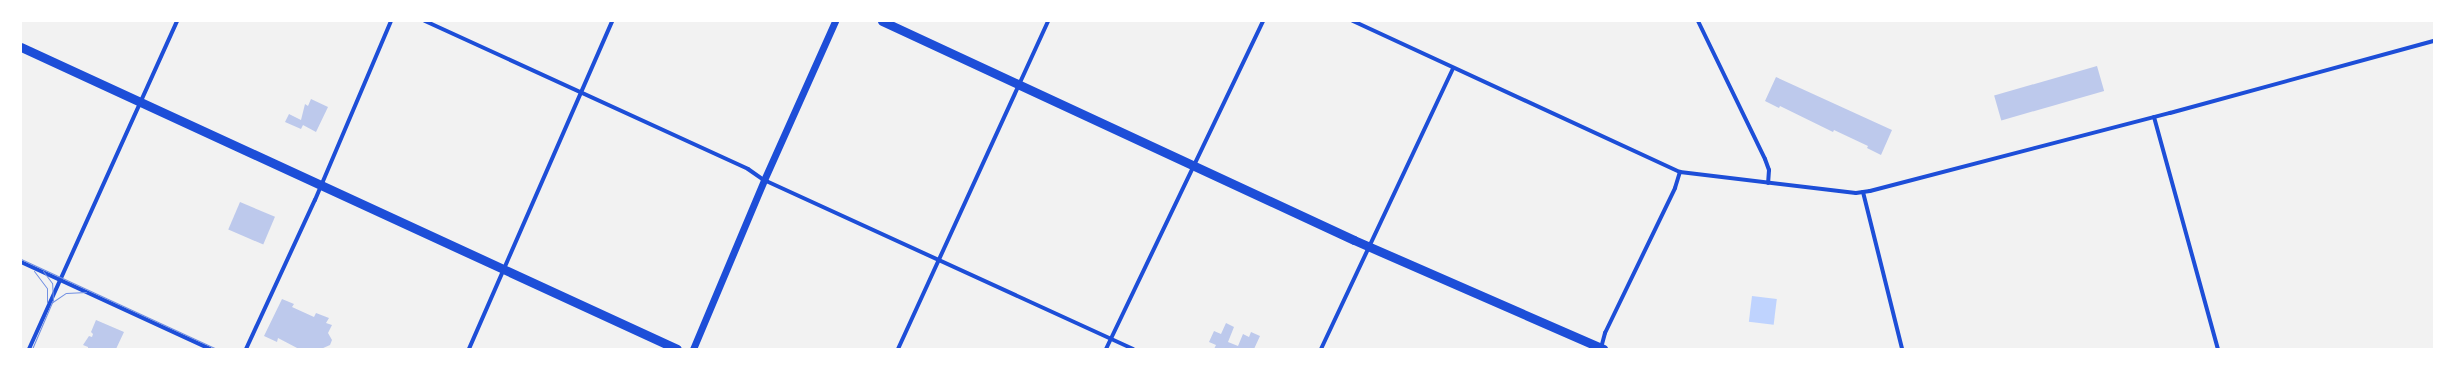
<!DOCTYPE html>
<html>
<head>
<meta charset="utf-8">
<style>
	body { margin:0 }
	#map { position:relative; width:2455px; height:370px; overflow:hidden; background:#f2f2f2; font-family:"Work Sans",sans-serif }
	div>[style] { position:absolute }
	.water>* { inset:0; background:#bfd3fe; transform-origin:0 0 }
	.building>* { inset:0; background:#bdc9ec; transform-origin:0 0 }
	.pedestrian>* { height:3.5px; margin:-1.75px; padding:0 1.75px; transform-origin:1.75px; border-radius:1.75px; background:#1d4ed8 }
	.minor>* { height:4px; margin:-2px; padding:0 2px; transform-origin:2px; border-radius:2px; background:#1d4ed8 }
	.tertiary>* { height:7px; margin:-3.5px; padding:0 3.5px; transform-origin:3.5px; border-radius:3.5px; background:#1d4ed8 }
	.primary>* { height:9px; margin:-4.5px; padding:0 4.5px; transform-origin:4.5px; border-radius:4.5px; background:#1d4ed8 }
	.tram>* { height:1px; margin:-0.5px; padding:0 0.5px; transform-origin:0.5px; border-radius:0.5px; background:#7290e2 }
	span { translate:-50% -50%; white-space:nowrap; text-align:center; line-height:1.15; -webkit-text-stroke:3px #fff; paint-order:stroke }
	.frame { position:absolute; inset:0; border:22px solid #fff; pointer-events:none }
</style>
</head>
<body>
<div id="map">
	<div class="water">
		<i style="left:1752px;top:296px;width:25px;height:26px;rotate:7deg"></i>
	</div>
	<div class="building">
		<i style="left:2097px;top:66px;width:26px;height:107px;rotate:74deg"></i>
		<i style="clip-path:polygon(1776px 77px,1892px 130px,1881px 155px,1867px 148px,1868px 146px,1834px 130px,1833px 132px,1780px 106px,1779px 108px,1765px 101px)"></i>
		<i style="clip-path:polygon(311px 99px,328px 107px,316px 132px,303px 125px,301px 129px,285px 122px,289px 114px,301px 120px,305px 104px,308px 106px)"></i>
		<i style="left:240px;top:202px;width:38px;height:30px;rotate:23deg"></i>
		<i style="clip-path:polygon(282px 299px,294px 304px,292px 307px,314px 317px,316px 313px,329px 318px,326px 323px,332px 325px,328px 333px,332px 340px,330px 345px,321px 349px,299px 349px,278px 338px,277px 342px,264px 336px)"></i>
		<i style="clip-path:polygon(96px 320px,124px 332px,116px 349px,88px 349px,88px 347px,83px 345px,89px 336px,92px 337px,93px 334px,91px 332px)"></i>
		<i style="clip-path:polygon(1226px 323px,1234px 327px,1228px 342px,1238px 346px,1243px 334px,1249px 337px,1251px 332px,1260px 336px,1254px 349px,1214px 349px,1216px 345px,1209px 342px,1214px 331px,1221px 334px)"></i>
	</div>
	<div class="pedestrian">
		<i style="left:469px;top:349px;width:358px;rotate:-66.4deg"></i>
	</div>
	<div class="minor">
		<i style="left:425px;top:21px;width:355px;rotate:24.6deg"></i>
		<i style="left:748px;top:169px;width:19px;rotate:35deg"></i>
		<i style="left:764px;top:180px;width:406px;rotate:24.6deg"></i>
		<i style="left:1353px;top:21px;width:360px;rotate:24.8deg"></i>
		<i style="left:1680px;top:172px;width:177px;rotate:6.8deg"></i>
		<i style="left:1856px;top:193px;width:14px;rotate:-8deg"></i>
		<i style="left:1870px;top:191px;width:310px;rotate:-14.6deg"></i>
		<i style="left:2170px;top:113px;width:274px;rotate:-15.3deg"></i>
		<i style="left:1698px;top:21px;width:153px;rotate:64.1deg"></i>
		<i style="left:1765px;top:159px;width:12px;rotate:70deg"></i>
		<i style="left:1769px;top:170px;width:13px;rotate:94deg"></i>
		<i style="left:2154px;top:117px;width:241px;rotate:74.6deg"></i>
		<i style="left:1863px;top:192px;width:162px;rotate:76deg"></i>
		<i style="left:21px;top:262px;width:208px;rotate:24.7deg"></i>
		<i style="left:1601px;top:348px;width:16px;rotate:-75deg"></i>
		<i style="left:1605px;top:333px;width:161px;rotate:-64.2deg"></i>
		<i style="left:1675px;top:188px;width:17px;rotate:-73deg"></i>
		<i style="left:29px;top:349px;width:360px;rotate:-65.7deg"></i>
		<i style="left:246px;top:349px;width:164px;rotate:-65.2deg"></i>
		<i style="left:315px;top:200px;width:194px;rotate:-67deg"></i>
		<i style="left:898px;top:349px;width:361px;rotate:-65.4deg"></i>
		<i style="left:1106px;top:349px;width:364px;rotate:-64.4deg"></i>
		<i style="left:1321px;top:349px;width:310px;rotate:-64.8deg"></i>
	</div>
	<div class="tertiary">
		<i style="left:693px;top:349px;width:183px;rotate:-67.2deg"></i>
		<i style="left:764px;top:180px;width:174px;rotate:-65.9deg"></i>
	</div>
	<div class="primary">
		<i style="left:882px;top:21px;width:520px;rotate:24.89deg"></i>
		<i style="left:1354px;top:240px;width:272px;rotate:23.6deg"></i>
		<i style="left:21px;top:47px;width:722px;rotate:24.72deg"></i>
	</div>
	<div class="tram">
		<i style="left:21px;top:259px;width:216px;rotate:24.7deg"></i>
		<i style="left:34px;top:271px;width:21px;rotate:53deg"></i>
		<i style="left:47px;top:288px;width:14px;rotate:90deg"></i>
		<i style="left:51px;top:303px;width:18px;rotate:-34deg"></i>
		<i style="left:66px;top:293px;width:20px;rotate:-3deg"></i>
		<i style="left:32px;top:349px;width:53px;rotate:-66.8deg"></i>
		<i style="left:53px;top:300px;width:17px;rotate:-93deg"></i>
		<i style="left:52px;top:283px;width:15px;rotate:-127deg"></i>
	</div>
	<div class="frame"></div>
</div>
</body>
</html>
